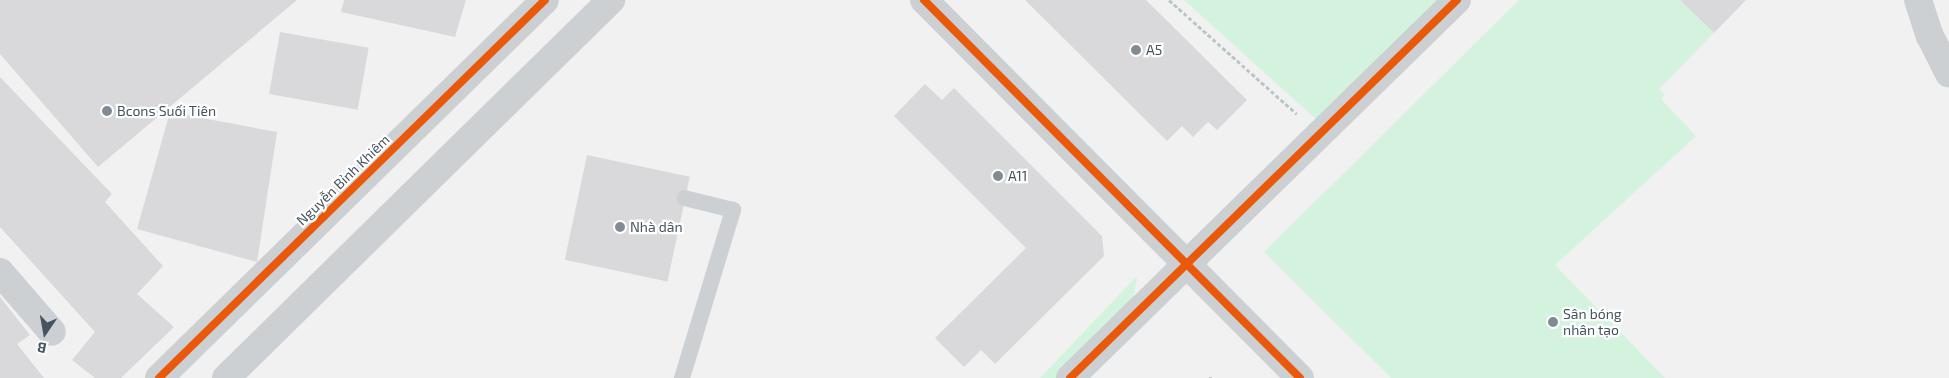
<!DOCTYPE html>
<html>
<head>
<meta charset="utf-8">
<style>
	body { margin:0 }
	#map { position:relative; width:1949px; height:378px; overflow:hidden; background:#f2f1f1; font-family:"Exo 2",sans-serif }
	div>[style] { position:absolute }
	.green>* { inset:0; background:#d3f3de }
	.building>* { inset:0; background:#d9d9db; transform-origin:0 0 }
	.path>* { height:3px; margin-top:-1.5px; transform-origin:0; background:repeating-linear-gradient(90deg,#b9c7c2 0 4px,transparent 0 6.5px) }
	.service>* { height:16px; margin:-8px; padding:0 8px; transform-origin:8px; border-radius:8px; background:#cdd0d2 }
	.minor>* { height:28px; margin:-14px; padding:0 14px; transform-origin:14px; border-radius:14px; background:#cdd0d2 }
	.tertiary>* { height:28px; margin:-14px; padding:0 14px; transform-origin:14px; border-radius:14px; background:#cdd0d2 }
	.cycleway>* { height:8px; margin:-4px; padding:0 4px; transform-origin:4px; border-radius:4px; background:#e8590c }
	.dots>* { width:14px; height:14px; translate:-50% -50%; box-sizing:border-box; border:2px solid #fff; border-radius:50% }
	span { translate:-50% -50%; white-space:nowrap; text-align:center; line-height:1.15; -webkit-text-stroke:4.5px #fff; paint-order:stroke }
	.poi-label { font-size:14px; color:#455460 }
	.left { translate:0 -50%; text-align:left }
	.street-label { font-size:14px; color:#455460 }
	.north { position:absolute; left:20px; top:308px; width:50px; height:50px; -webkit-text-stroke:4px #fff; paint-order:stroke; rotate:192deg; font-size:14px; font-weight:700; line-height:20px; text-align:center; color:#455460 }
	.north::after { content:''; display:block; margin:auto; width:18px; height:22px; background:#455460; clip-path:polygon(50% 0,100% 100%,50% 72%,0 100%) }
</style>
</head>
<body>
<div id="map">
	<div class="green">
		<i style="clip-path:polygon(1184px 0,1459px 0,1328px 130px)"></i>
		<i style="clip-path:polygon(1519px 0,1680px 0,1714px 33px,1659px 89px,1665px 95px,1661px 99px,1696px 136px,1555px 265px,1665px 378px,1391px 378px,1264px 252px)"></i>
		<i style="clip-path:polygon(1137px 276px,1132px 308px,1063px 378px,1040px 378px)"></i>
	</div>
	<div class="building">
		<i style="clip-path:polygon(0 0,297px 0,98px 167px,0 54px)"></i>
		<i style="clip-path:polygon(344px 0,466px 0,455px 37px,341px 12px)"></i>
		<i style="clip-path:polygon(1025px 0,1146px 0,1247px 100px,1217px 130px,1208px 122px,1193px 137px,1182px 126px,1167px 141px)"></i>
		<i style="clip-path:polygon(1680px 0,1746px 0,1714px 33px)"></i>
		<i style="left:280px;top:32px;width:90px;height:63px;rotate:10deg"></i>
		<i style="clip-path:polygon(0 77px,112px 194px,105px 202px,163px 266px,137px 294px,174px 327px,121px 378px,95px 378px,72px 360px,95px 332px,0 227px)"></i>
		<i style="clip-path:polygon(925px 84px,942px 100px,954px 88px,1102px 236px,1104px 256px,995px 364px,981px 350px,964px 367px,935px 338px,1026px 248px,894px 116px)"></i>
		<i style="clip-path:polygon(170px 112px,277px 132px,257px 262px,137px 229px)"></i>
		<i style="left:587px;top:155px;width:105px;height:107px;rotate:12deg"></i>
		<i style="clip-path:polygon(0 297px,30px 335px,17px 344px,44px 378px,0 378px)"></i>
	</div>
	<div class="path">
		<i style="left:1169px;top:0;width:171px;rotate:41.7deg"></i>
		<i style="left:1209px;top:378px;width:3px"></i>
	</div>
	<div class="service">
		<i style="left:682px;top:378px;width:176px;rotate:-73.1deg"></i>
		<i style="left:733px;top:210px;width:50px;rotate:-166.2deg"></i>
	</div>
	<div class="minor">
		<i style="left:924px;top:0;width:533px;rotate:45.15deg"></i>
		<i style="left:0;top:272px;width:79px;rotate:49.1deg"></i>
		<i style="left:1070px;top:378px;width:541px;rotate:-44.33deg"></i>
	</div>
	<div class="tertiary">
		<i style="left:1918px;top:0;width:38px;rotate:72deg"></i>
		<i style="left:1930px;top:36px;width:42px;rotate:63.4deg"></i>
		<i style="left:159px;top:378px;width:540px;rotate:-44.4deg"></i>
		<i style="left:226px;top:378px;width:540px;rotate:-44.47deg"></i>
	</div>
	<div class="cycleway">
		<i style="left:924px;top:0;width:533px;rotate:45.15deg"></i>
		<i style="left:159px;top:378px;width:540px;rotate:-44.4deg"></i>
		<i style="left:1070px;top:378px;width:541px;rotate:-44.33deg"></i>
	</div>
	<div class="dots">
		<i style="left:1136px;top:50px;background:#828b93"></i>
		<i style="left:107px;top:111px;background:#828b93"></i>
		<i style="left:998px;top:176px;background:#828b93"></i>
		<i style="left:620px;top:227px;background:#828b93"></i>
		<i style="left:1553px;top:322px;background:#828b93"></i>
	</div>
	<div class="poi-label">
		<span class="left" style="left:1146px;top:50px">A5</span>
		<span class="left" style="left:117px;top:111px">Bcons Suối Tiên</span>
		<span class="left" style="left:1008px;top:176px">A11</span>
		<span class="left" style="left:630px;top:227px">Nhà dân</span>
		<span class="left" style="left:1563px;top:322px">Sân bóng<br>nhân tạo</span>
	</div>
	<div class="street-label">
		<span style="left:343px;top:180px;rotate:-44deg">Nguyễn Bỉnh Khiêm</span>
	</div>
	<div class="north">B</div>
</div>
</body>
</html>
